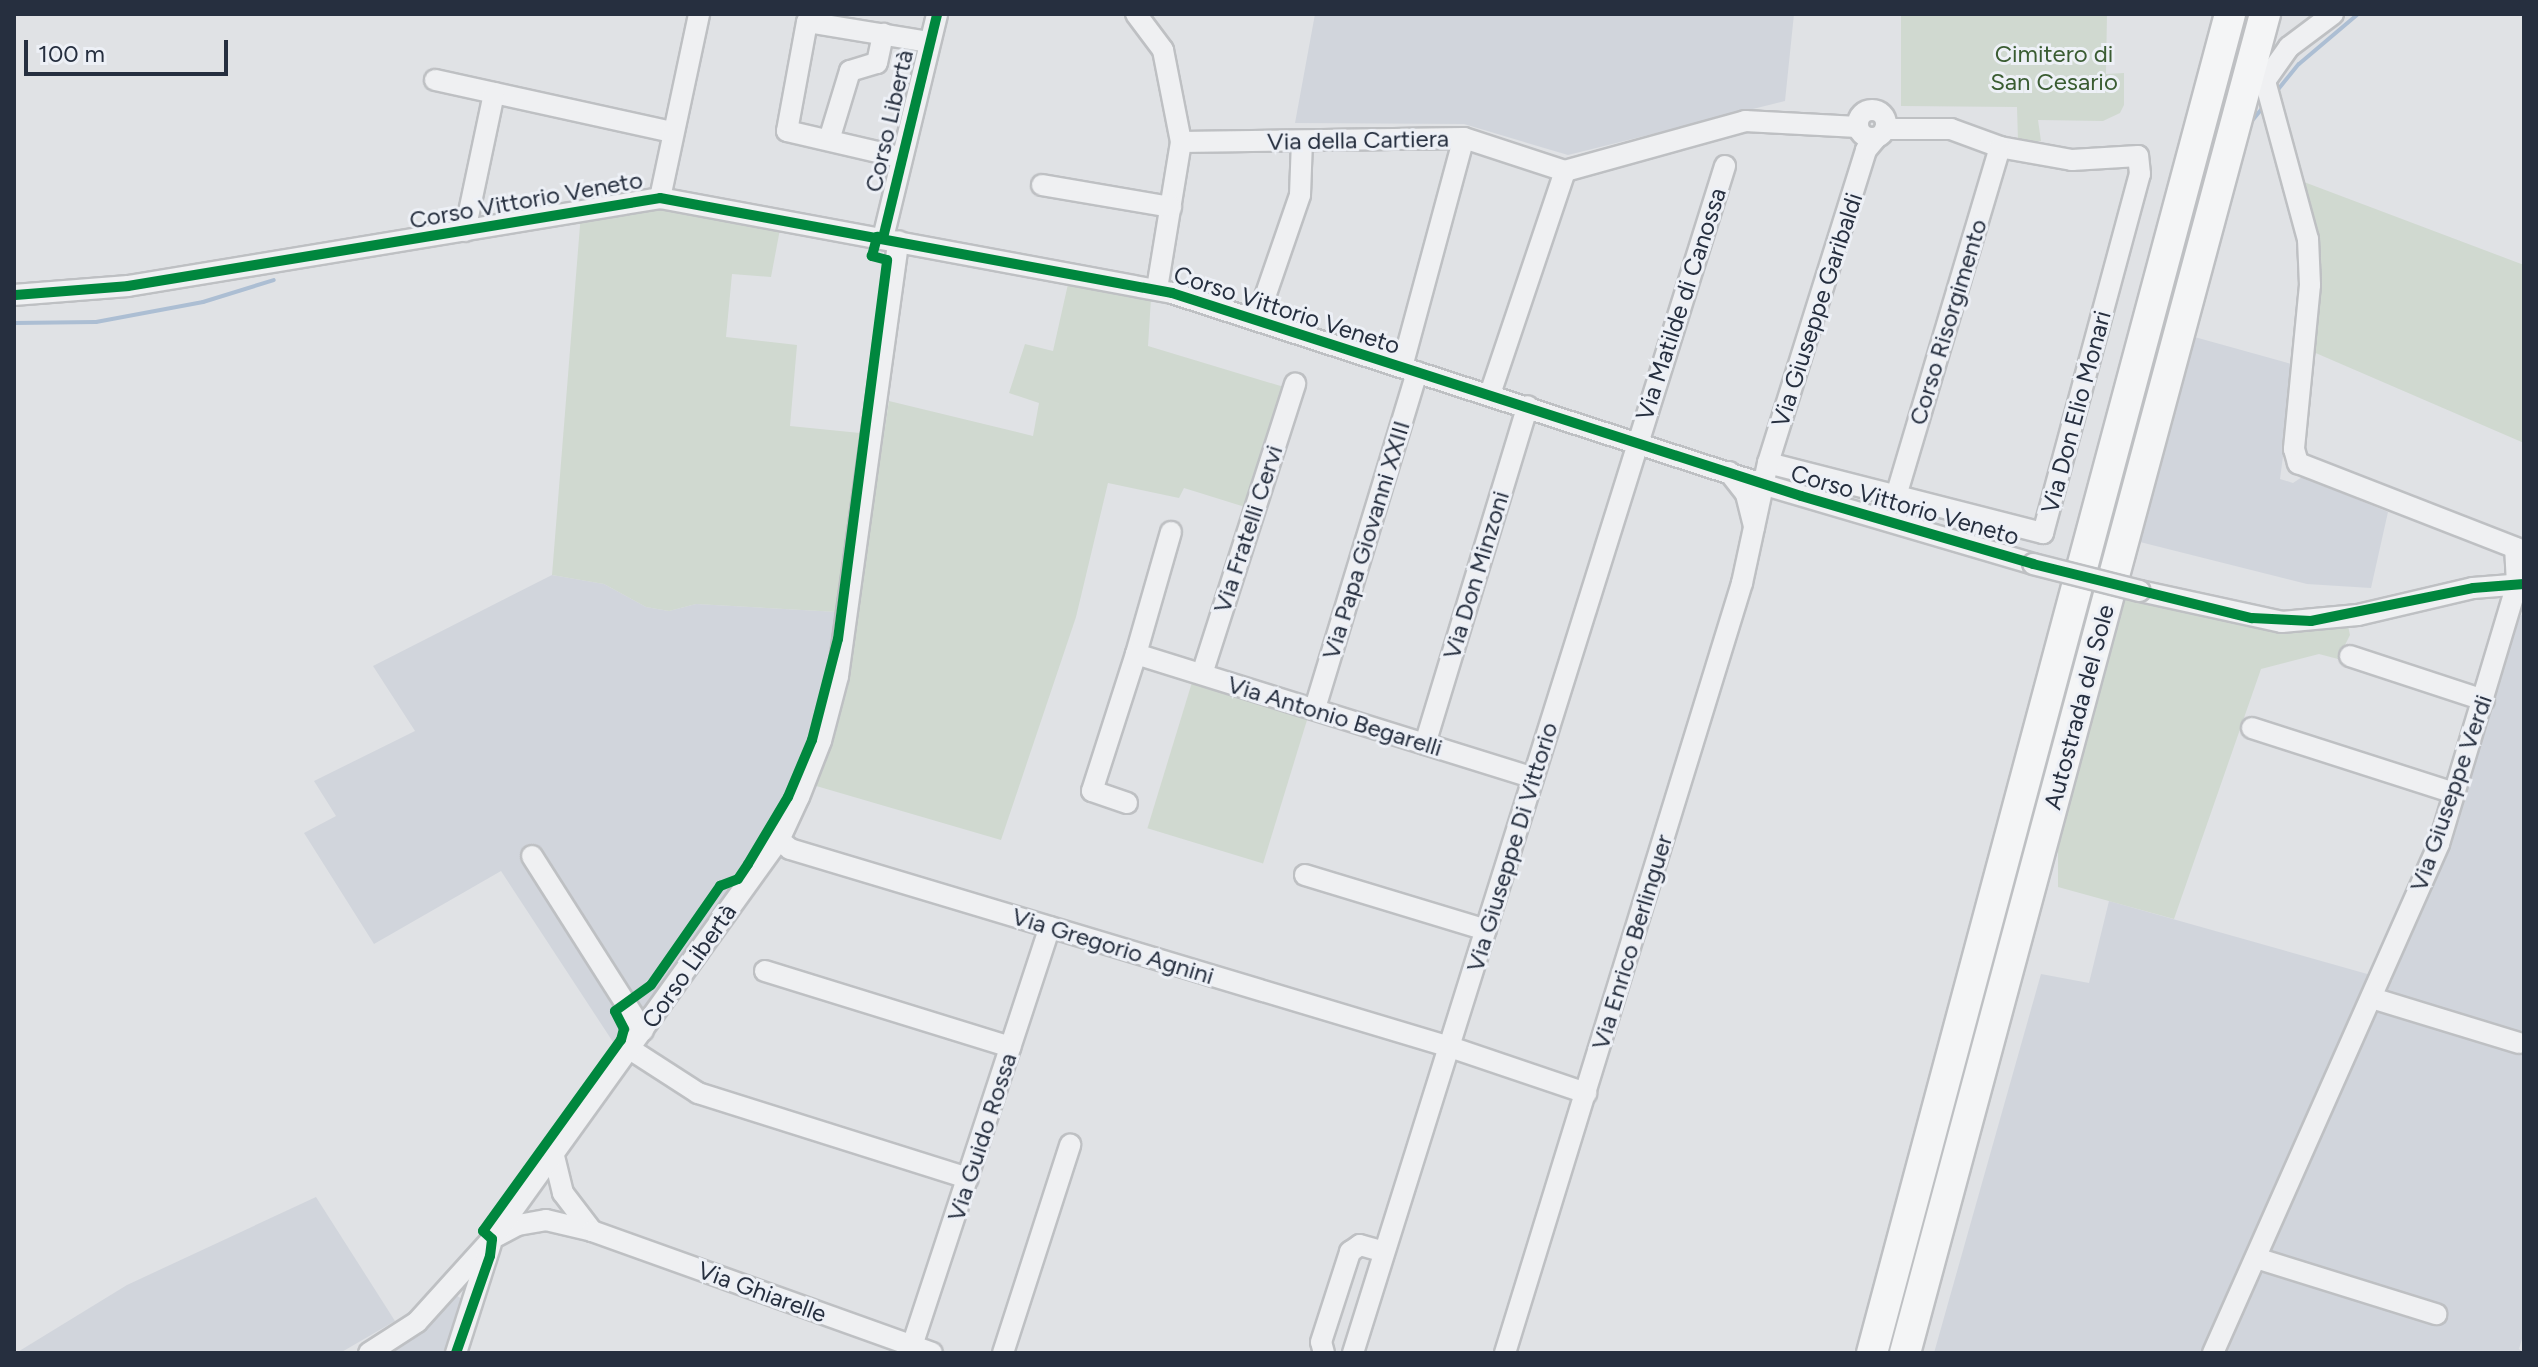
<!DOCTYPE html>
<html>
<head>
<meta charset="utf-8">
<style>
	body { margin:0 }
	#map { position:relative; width:2538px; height:1367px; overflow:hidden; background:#e0e2e5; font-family:Figtree,sans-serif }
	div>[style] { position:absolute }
	.built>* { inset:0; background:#d1d5dc }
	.green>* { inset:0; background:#d0d9d0; transform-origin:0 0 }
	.stream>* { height:4px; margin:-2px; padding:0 2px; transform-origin:2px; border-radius:2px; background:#acbed3 }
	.roads { filter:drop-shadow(2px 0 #bec0c3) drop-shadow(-2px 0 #bec0c3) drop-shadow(0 2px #bec0c3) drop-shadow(0 -2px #bec0c3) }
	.minor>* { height:20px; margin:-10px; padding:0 10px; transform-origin:10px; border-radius:10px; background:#eff0f2 }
	.minor>.ring { margin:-10px; padding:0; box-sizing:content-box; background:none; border:20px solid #eff0f2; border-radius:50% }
	.highway>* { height:30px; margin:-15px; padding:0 15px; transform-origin:15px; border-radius:15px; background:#f4f5f6 }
	.bridges { filter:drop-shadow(2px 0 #bec0c3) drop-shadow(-2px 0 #bec0c3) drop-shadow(0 2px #bec0c3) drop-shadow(0 -2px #bec0c3) }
	.minor-bridge>* { height:20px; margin:-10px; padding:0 10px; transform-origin:10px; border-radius:10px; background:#eff0f2 }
	.cycleway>* { height:10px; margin:-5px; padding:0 5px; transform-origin:5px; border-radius:5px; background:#00873e }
	span { translate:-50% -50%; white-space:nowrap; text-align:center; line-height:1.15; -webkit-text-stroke:6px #edf0f6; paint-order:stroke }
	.park-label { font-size:24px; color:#3a5c32 }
	.street-label { font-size:24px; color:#262f3f }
	.frame { position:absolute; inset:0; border:16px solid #262f3f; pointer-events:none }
	.scale { position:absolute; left:24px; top:40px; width:204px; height:36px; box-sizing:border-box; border:4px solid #262f3f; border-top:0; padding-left:10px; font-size:24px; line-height:28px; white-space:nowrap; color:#262f3f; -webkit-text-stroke:6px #edf0f6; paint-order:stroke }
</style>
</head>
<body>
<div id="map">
	<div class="built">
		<i style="clip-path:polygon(1315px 14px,1794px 14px,1785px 101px,1568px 155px,1464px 124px,1295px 123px)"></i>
		<i style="clip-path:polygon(2191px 336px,2295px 365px,2280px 479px,2293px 483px,2302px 477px,2388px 512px,2371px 588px,2307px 584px,2140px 542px)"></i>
		<i style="clip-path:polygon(552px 575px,604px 584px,646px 607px,669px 611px,696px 604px,838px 612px,852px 643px,768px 846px,654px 1004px,613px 1042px,501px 871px,374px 944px,304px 833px,336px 816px,314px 781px,415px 731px,373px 666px)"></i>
		<i style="clip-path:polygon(2524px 613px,2524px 1332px,2519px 1349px,2524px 1353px,1934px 1353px,2041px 974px,2089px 983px,2109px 901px,2392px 981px,2452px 825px,2518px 618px)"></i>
		<i style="clip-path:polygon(316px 1197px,395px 1321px,340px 1353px,16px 1353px,127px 1285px)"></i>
		<i style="clip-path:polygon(456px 1295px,470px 1305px,454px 1353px,383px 1353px)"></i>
	</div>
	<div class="green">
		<i style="clip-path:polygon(1901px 14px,2107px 14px,2106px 74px,2124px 73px,2124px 105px,2120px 113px,2103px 121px,2038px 120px,2041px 141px,2018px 141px,2017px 107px,1901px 106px)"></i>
		<i style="clip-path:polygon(2304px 182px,2524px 265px,2524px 443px,2311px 351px,2313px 226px)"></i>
		<i style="clip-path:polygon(672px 204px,781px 224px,771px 277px,732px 274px,726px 337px,797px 345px,790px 426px,860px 433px,838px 612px,696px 604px,669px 611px,646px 607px,604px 584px,552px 575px,581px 213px)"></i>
		<i style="clip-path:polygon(1068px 284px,1151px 298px,1148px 346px,1284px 387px,1245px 507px,1184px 488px,1179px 498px,1108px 483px,1076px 617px,1001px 840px,806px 783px,852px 643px,889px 401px,1033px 436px,1039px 403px,1009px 393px,1025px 344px,1053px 351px)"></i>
		<i style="clip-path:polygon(2126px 596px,2248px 626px,2301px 632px,2348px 626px,2350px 635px,2338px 659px,2319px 654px,2261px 669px,2174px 919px,2058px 887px,2058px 842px)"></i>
		<i style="left:1193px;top:679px;width:121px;height:156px;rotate:17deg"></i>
	</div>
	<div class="stream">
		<i style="left:2276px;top:92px;width:36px;rotate:-51deg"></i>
		<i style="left:2299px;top:64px;width:77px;rotate:-40.3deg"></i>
		<i style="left:2251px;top:122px;width:22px;rotate:-51deg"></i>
		<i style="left:14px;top:323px;width:82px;rotate:-0.7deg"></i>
		<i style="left:96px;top:322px;width:109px;rotate:-10.6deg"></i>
		<i style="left:203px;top:302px;width:74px;rotate:-17.2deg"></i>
	</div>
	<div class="roads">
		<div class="minor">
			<i style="left:1136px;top:14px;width:45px;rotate:53.1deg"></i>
			<i style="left:1163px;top:50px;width:94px;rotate:78.9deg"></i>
			<i style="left:1181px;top:142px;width:149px;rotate:99.3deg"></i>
			<i style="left:2333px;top:14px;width:55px;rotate:143.1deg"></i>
			<i style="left:2289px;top:47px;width:42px;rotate:125.2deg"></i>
			<i style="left:2265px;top:81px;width:164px;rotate:74.8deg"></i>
			<i style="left:2308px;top:239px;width:46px;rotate:87.5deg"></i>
			<i style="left:2310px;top:285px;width:165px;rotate:95.6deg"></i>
			<i style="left:2294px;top:449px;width:15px;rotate:74deg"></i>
			<i style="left:2298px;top:463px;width:243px;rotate:21.3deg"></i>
			<i style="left:435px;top:80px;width:243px;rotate:12.4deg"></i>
			<i class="ring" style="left:1858px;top:110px;width:8px;height:8px"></i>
			<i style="left:829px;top:140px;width:72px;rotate:-73.1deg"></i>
			<i style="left:850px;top:71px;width:28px;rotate:-17deg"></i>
			<i style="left:877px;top:63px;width:30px;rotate:-78deg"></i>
			<i style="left:1181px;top:142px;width:283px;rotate:-0.8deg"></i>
			<i style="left:1464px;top:138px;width:106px;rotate:18.1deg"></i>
			<i style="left:1565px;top:171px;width:187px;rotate:-15.5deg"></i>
			<i style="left:1745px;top:121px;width:113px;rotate:3deg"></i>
			<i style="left:899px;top:157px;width:115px;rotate:-166.9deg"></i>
			<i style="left:787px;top:131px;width:111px;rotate:-79.6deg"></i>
			<i style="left:807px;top:22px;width:124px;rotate:9.3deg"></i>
			<i style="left:1042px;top:185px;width:131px;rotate:9.7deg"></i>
			<i style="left:660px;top:198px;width:188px;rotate:-78deg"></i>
			<i style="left:465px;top:231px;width:141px;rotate:-78.1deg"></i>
			<i style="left:883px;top:238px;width:230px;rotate:-76.4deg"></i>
			<i style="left:14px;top:295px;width:114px;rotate:-4.5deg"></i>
			<i style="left:128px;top:286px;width:539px;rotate:-9.39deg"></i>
			<i style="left:660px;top:198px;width:521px;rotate:10.51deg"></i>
			<i style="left:1172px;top:293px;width:623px;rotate:17.94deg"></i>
			<i style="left:1765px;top:485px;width:279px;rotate:16.4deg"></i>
			<i style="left:1257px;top:320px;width:132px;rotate:-71deg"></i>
			<i style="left:1300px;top:195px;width:54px;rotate:-87.9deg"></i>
			<i style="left:1402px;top:367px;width:237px;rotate:-74.9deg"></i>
			<i style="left:1490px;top:394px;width:235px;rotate:-71.4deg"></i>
			<i style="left:1768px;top:463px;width:284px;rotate:14.3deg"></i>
			<i style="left:2043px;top:533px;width:372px;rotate:-74.9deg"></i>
			<i style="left:2140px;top:174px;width:18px;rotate:-96deg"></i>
			<i style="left:2138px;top:156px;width:66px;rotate:176.5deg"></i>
			<i style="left:2072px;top:160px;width:73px;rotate:-169.8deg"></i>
			<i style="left:2000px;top:147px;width:52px;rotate:-159.8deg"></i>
			<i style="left:1951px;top:129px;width:66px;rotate:180deg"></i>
			<i style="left:1729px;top:472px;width:28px;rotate:52deg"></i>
			<i style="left:1746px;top:494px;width:34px;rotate:76deg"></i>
			<i style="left:1896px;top:496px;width:364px;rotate:-73.4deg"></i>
			<i style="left:2140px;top:591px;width:145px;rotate:12.3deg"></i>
			<i style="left:2282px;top:622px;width:76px;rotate:-5.3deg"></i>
			<i style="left:2358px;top:615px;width:118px;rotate:-13.2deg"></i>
			<i style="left:2473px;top:588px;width:51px;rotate:-4.5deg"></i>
			<i style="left:1136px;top:654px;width:127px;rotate:-74deg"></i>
			<i style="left:2350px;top:656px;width:141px;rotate:18.2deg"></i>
			<i style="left:1202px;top:674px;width:305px;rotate:-72.2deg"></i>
			<i style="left:1315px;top:708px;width:351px;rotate:-73.1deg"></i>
			<i style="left:2252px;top:728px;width:213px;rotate:17.8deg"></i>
			<i style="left:1425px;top:744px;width:353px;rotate:-73.1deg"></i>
			<i style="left:1127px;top:803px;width:37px;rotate:-161deg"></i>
			<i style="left:1092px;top:791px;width:144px;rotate:-72.2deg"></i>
			<i style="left:1136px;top:654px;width:416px;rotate:17.3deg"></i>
			<i style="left:779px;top:840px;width:14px;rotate:39deg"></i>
			<i style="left:790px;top:849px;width:689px;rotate:16.7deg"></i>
			<i style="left:1450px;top:1047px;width:144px;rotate:18.7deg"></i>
			<i style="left:532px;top:856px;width:207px;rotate:57.6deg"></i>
			<i style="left:1305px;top:875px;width:189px;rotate:16.9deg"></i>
			<i style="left:765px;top:971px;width:257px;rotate:17.2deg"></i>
			<i style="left:2372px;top:998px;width:154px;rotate:17deg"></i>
			<i style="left:630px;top:1049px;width:81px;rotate:32.9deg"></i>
			<i style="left:698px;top:1093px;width:283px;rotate:17.5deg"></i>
			<i style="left:553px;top:1152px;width:42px;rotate:76.3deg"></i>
			<i style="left:563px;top:1193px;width:48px;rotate:52.7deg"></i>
			<i style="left:497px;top:1236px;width:24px;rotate:-28deg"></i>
			<i style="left:518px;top:1225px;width:28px;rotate:-10deg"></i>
			<i style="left:546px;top:1220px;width:47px;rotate:13.4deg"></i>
			<i style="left:592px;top:1231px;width:361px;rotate:19.7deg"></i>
			<i style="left:2256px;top:1258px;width:189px;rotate:17.3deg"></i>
			<i style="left:912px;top:1346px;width:441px;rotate:-71.8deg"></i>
			<i style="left:369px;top:1353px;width:57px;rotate:-32.9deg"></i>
			<i style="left:417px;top:1322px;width:112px;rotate:-47.9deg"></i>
			<i style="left:492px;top:1239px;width:491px;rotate:-54.3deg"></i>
			<i style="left:779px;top:840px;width:47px;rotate:-65.1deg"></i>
			<i style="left:799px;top:797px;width:60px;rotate:-68.6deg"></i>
			<i style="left:821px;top:741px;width:67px;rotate:-75.3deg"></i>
			<i style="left:838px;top:676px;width:439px;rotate:-82.1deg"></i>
			<i style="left:456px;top:1353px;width:115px;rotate:-72.3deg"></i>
			<i style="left:1003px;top:1353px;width:219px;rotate:-72.1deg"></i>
			<i style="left:1324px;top:1353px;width:11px;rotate:-105deg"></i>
			<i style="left:1321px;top:1342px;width:95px;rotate:-72.1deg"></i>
			<i style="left:1350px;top:1252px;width:12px;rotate:-35deg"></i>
			<i style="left:1360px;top:1245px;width:25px;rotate:16deg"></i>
			<i style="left:1353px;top:1353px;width:1244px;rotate:-72.6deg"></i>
			<i style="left:1505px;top:1353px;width:806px;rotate:-72.89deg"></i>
			<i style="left:1742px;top:583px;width:123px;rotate:-77.8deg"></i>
			<i style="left:1768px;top:463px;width:328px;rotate:-72.6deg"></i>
			<i style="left:1866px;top:150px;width:16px;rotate:-50deg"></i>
			<i style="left:2213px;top:1353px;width:557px;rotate:-66.06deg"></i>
			<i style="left:2439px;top:844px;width:271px;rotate:-73.3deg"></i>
			<i style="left:2517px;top:584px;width:36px;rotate:-93deg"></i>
		</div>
		<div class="highway">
			<i style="left:1872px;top:1353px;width:1386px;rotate:-75.03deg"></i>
			<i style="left:1905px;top:1353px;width:1387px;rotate:-74.95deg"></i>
		</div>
	</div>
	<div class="bridges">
		<div class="minor-bridge">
			<i style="left:2033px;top:564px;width:110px;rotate:14.2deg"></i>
		</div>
	</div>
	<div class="cycleway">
		<i style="left:883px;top:238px;width:230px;rotate:-76.4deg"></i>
		<i style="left:14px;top:295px;width:114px;rotate:-4.5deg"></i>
		<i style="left:128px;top:286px;width:539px;rotate:-9.39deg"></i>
		<i style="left:660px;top:198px;width:521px;rotate:10.51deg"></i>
		<i style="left:1172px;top:293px;width:661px;rotate:17.89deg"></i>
		<i style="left:1801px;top:496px;width:242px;rotate:16.3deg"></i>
		<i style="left:2033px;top:564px;width:226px;rotate:13.9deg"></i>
		<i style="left:2252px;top:618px;width:59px;rotate:2.9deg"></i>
		<i style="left:2311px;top:621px;width:165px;rotate:-11.5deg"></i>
		<i style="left:2473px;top:588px;width:51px;rotate:-4.5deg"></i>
		<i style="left:456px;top:1353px;width:103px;rotate:-70.7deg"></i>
		<i style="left:490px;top:1256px;width:17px;rotate:-83deg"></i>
		<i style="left:492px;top:1239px;width:12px;rotate:-138deg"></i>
		<i style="left:483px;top:1231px;width:236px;rotate:-54.2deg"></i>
		<i style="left:621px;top:1040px;width:11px;rotate:-75deg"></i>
		<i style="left:624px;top:1029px;width:20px;rotate:-117deg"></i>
		<i style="left:615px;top:1011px;width:44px;rotate:-35.8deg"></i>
		<i style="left:651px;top:985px;width:121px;rotate:-55.1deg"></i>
		<i style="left:720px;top:886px;width:19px;rotate:-21deg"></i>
		<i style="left:738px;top:879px;width:18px;rotate:-56deg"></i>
		<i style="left:748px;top:864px;width:78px;rotate:-59.2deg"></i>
		<i style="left:788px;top:797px;width:62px;rotate:-67.2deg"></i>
		<i style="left:812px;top:740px;width:104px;rotate:-75.6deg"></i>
		<i style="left:838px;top:639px;width:382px;rotate:-82.6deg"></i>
		<i style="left:887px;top:260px;width:16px;rotate:-165deg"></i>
		<i style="left:872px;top:256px;width:20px;rotate:-75deg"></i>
	</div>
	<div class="park-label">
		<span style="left:2054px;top:68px">Cimitero di<br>San Cesario</span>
	</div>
	<div class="street-label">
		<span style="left:889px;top:121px;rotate:-77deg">Corso Libertà</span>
		<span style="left:1358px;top:140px;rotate:-1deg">Via della Cartiera</span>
		<span style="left:526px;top:200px;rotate:-10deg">Corso Vittorio Veneto</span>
		<span style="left:1681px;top:304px;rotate:-72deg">Via Matilde di Canossa</span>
		<span style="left:1287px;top:310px;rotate:18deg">Corso Vittorio Veneto</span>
		<span style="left:1817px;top:310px;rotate:-72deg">Via Giuseppe Garibaldi</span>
		<span style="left:1948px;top:322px;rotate:-73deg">Corso Risorgimento</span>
		<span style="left:2076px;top:412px;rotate:-75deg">Via Don Elio Monari</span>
		<span style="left:1905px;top:505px;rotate:16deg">Corso Vittorio Veneto</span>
		<span style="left:1248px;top:529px;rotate:-72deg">Via Fratelli Cervi</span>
		<span style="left:1366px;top:540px;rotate:-73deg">Via Papa Giovanni XXIII</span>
		<span style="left:1476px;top:575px;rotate:-73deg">Via Don Minzoni</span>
		<span style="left:2079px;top:707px;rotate:-75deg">Autostrada del Sole</span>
		<span style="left:1335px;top:716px;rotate:17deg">Via Antonio Begarelli</span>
		<span style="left:2451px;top:793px;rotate:-71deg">Via Giuseppe Verdi</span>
		<span style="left:1512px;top:847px;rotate:-73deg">Via Giuseppe Di Vittorio</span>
		<span style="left:1632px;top:942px;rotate:-73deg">Via Enrico Berlinguer</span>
		<span style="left:1113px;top:946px;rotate:17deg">Via Gregorio Agnini</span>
		<span style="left:689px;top:966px;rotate:-55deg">Corso Libertà</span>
		<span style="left:982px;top:1137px;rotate:-72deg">Via Guido Rossa</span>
		<span style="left:762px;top:1292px;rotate:20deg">Via Ghiarelle</span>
	</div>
	<div class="frame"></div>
	<div class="scale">100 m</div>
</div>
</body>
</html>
